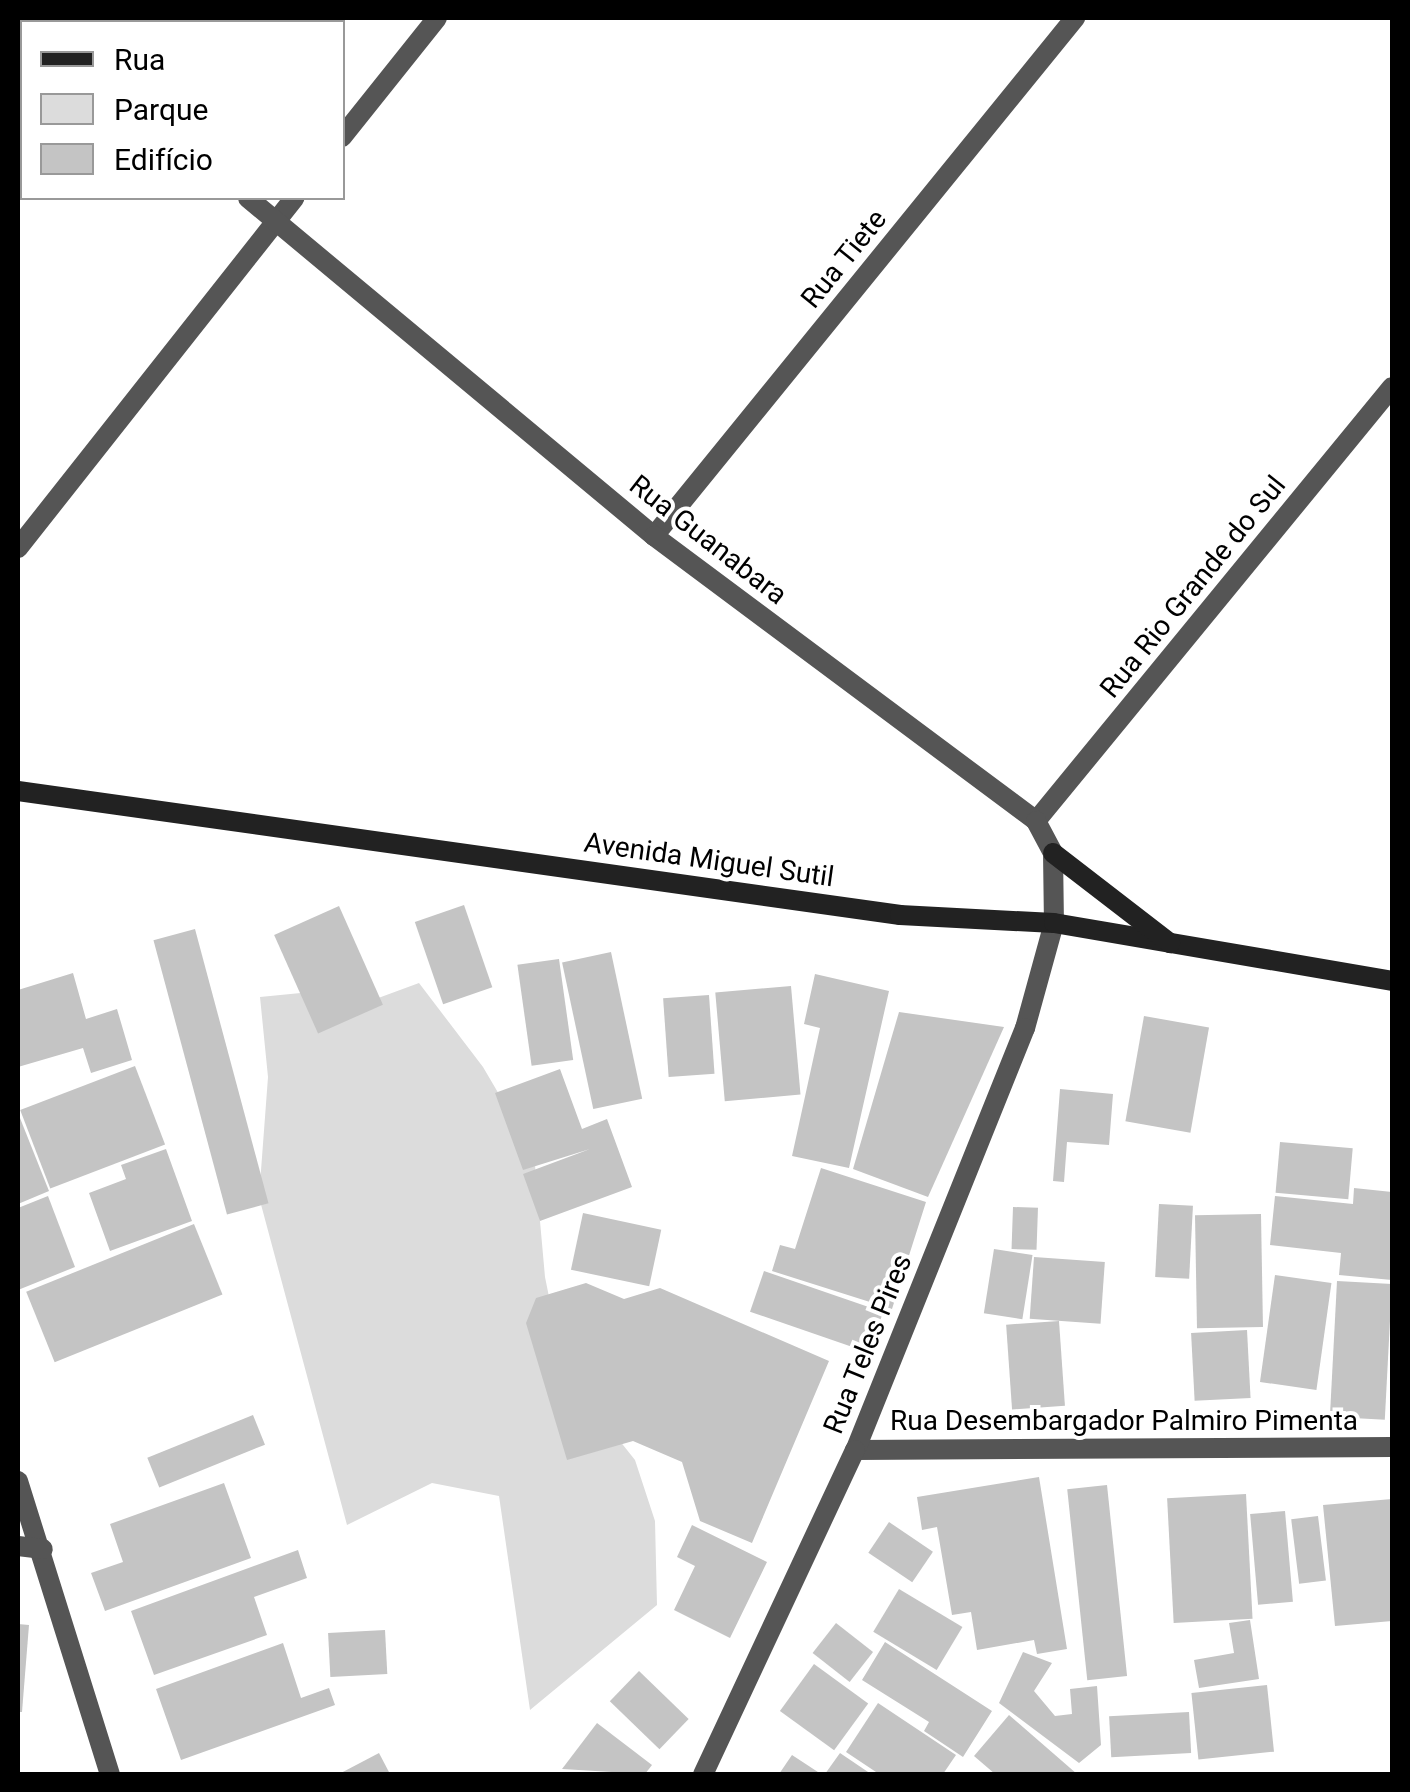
<!DOCTYPE html>
<html>
<head>
<meta charset="utf-8">
<style>
	body { margin:0 }
	#map { position:relative; width:1410px; height:1792px; overflow:hidden; background:#fff; font-family:Roboto,sans-serif }
	div>[style] { position:absolute }
	.green>* { inset:0; background:#dcdcdc }
	.building>* { inset:0; background:#c4c4c4; transform-origin:0 0 }
	.minor>* { height:20px; margin:-10px; padding:0 10px; transform-origin:10px; border-radius:10px; background:#555 }
	.tertiary>* { height:20px; margin:-10px; padding:0 10px; transform-origin:10px; border-radius:10px; background:#555 }
	.secondary>* { height:20px; margin:-10px; padding:0 10px; transform-origin:10px; border-radius:10px; background:#222 }
	span { translate:-50% -50%; white-space:nowrap; text-align:center; line-height:1.15; -webkit-text-stroke:8px #fff; paint-order:stroke }
	.street-label { font-size:28px; color:#000 }
	.frame { position:absolute; inset:0; border:20px solid #000; pointer-events:none }
	.legend { position:absolute; left:20px; top:20px; width:325px; height:180px; box-sizing:border-box; background:#fff; border:2px solid #999; margin:0; padding:12px 18px; list-style:none; font-size:30px; color:#000 }
	.legend li { display:flex; align-items:center; gap:20px; height:50px }
	.legend b { width:50px; border:2px solid #999 }
</style>
</head>
<body>
<div id="map">
	<div class="green">
		<i style="clip-path:polygon(419px 983px,483px 1067px,534px 1154px,545px 1277px,564px 1371px,635px 1460px,655px 1521px,657px 1605px,530px 1710px,499px 1496px,432px 1483px,347px 1525px,259px 1197px,268px 1077px,260px 997px,321px 991px,362px 1004px)"></i>
	</div>
	<div class="building">
		<i style="left:464px;top:905px;width:87px;height:52px;rotate:71deg"></i>
		<i style="left:339px;top:906px;width:108px;height:71px;rotate:66deg"></i>
		<i style="left:195px;top:929px;width:284px;height:43px;rotate:75deg"></i>
		<i style="left:611px;top:952px;width:150px;height:50px;rotate:78deg"></i>
		<i style="left:559px;top:959px;width:102px;height:42px;rotate:82deg"></i>
		<i style="clip-path:polygon(73px 973px,86px 1019px,117px 1009px,132px 1060px,91px 1073px,83px 1048px,18px 1067px,18px 990px)"></i>
		<i style="clip-path:polygon(815px 974px,889px 991px,849px 1168px,792px 1156px,820px 1028px,804px 1024px)"></i>
		<i style="left:791px;top:986px;width:109px;height:76px;rotate:85deg"></i>
		<i style="left:709px;top:995px;width:79px;height:46px;rotate:86deg"></i>
		<i style="clip-path:polygon(899px 1012px,1004px 1027px,928px 1197px,853px 1169px)"></i>
		<i style="left:1144px;top:1016px;width:66px;height:107px;rotate:10deg"></i>
		<i style="left:135px;top:1066px;width:84px;height:123px;rotate:69deg"></i>
		<i style="clip-path:polygon(560px 1069px,582px 1129px,607px 1119px,632px 1187px,540px 1221px,523px 1174px,590px 1149px,523px 1170px,495px 1093px)"></i>
		<i style="clip-path:polygon(1060px 1089px,1113px 1094px,1109px 1145px,1067px 1142px,1064px 1182px,1053px 1181px)"></i>
		<i style="clip-path:polygon(18px 1113px,49px 1191px,18px 1204px)"></i>
		<i style="left:1280px;top:1142px;width:73px;height:51px;rotate:5deg"></i>
		<i style="clip-path:polygon(166px 1149px,192px 1221px,110px 1251px,89px 1193px,126px 1179px,121px 1165px)"></i>
		<i style="clip-path:polygon(821px 1168px,926px 1202px,892px 1309px,772px 1271px,780px 1245px,795px 1249px)"></i>
		<i style="clip-path:polygon(1354px 1188px,1392px 1192px,1392px 1280px,1339px 1275px,1341px 1253px,1270px 1245px,1275px 1196px,1353px 1204px)"></i>
		<i style="clip-path:polygon(48px 1196px,75px 1267px,18px 1290px,18px 1208px)"></i>
		<i style="left:1159px;top:1204px;width:34px;height:73px;rotate:3deg"></i>
		<i style="left:1013px;top:1207px;width:25px;height:42px;rotate:2deg"></i>
		<i style="left:583px;top:1213px;width:80px;height:58px;rotate:12deg"></i>
		<i style="left:1261px;top:1214px;width:113px;height:66px;rotate:89deg"></i>
		<i style="left:194px;top:1224px;width:76px;height:181px;rotate:68deg"></i>
		<i style="left:994px;top:1249px;width:39px;height:65px;rotate:9deg"></i>
		<i style="left:1034px;top:1257px;width:71px;height:62px;rotate:4deg"></i>
		<i style="left:764px;top:1271px;width:126px;height:43px;rotate:19deg"></i>
		<i style="left:1275px;top:1275px;width:57px;height:108px;rotate:8deg"></i>
		<i style="left:1337px;top:1281px;width:55px;height:136px;rotate:3deg"></i>
		<i style="clip-path:polygon(586px 1283px,624px 1299px,660px 1288px,829px 1361px,752px 1543px,700px 1521px,682px 1462px,633px 1441px,567px 1460px,526px 1323px,536px 1298px)"></i>
		<i style="left:1059px;top:1321px;width:85px;height:53px;rotate:86deg"></i>
		<i style="left:1247px;top:1330px;width:68px;height:56px;rotate:87deg"></i>
		<i style="left:253px;top:1415px;width:32px;height:114px;rotate:68deg"></i>
		<i style="clip-path:polygon(1039px 1477px,1067px 1649px,1037px 1654px,1034px 1640px,977px 1650px,971px 1612px,952px 1615px,937px 1527px,922px 1530px,917px 1497px)"></i>
		<i style="clip-path:polygon(224px 1483px,251px 1558px,105px 1611px,91px 1573px,123px 1562px,110px 1524px)"></i>
		<i style="left:1107px;top:1485px;width:192px;height:40px;rotate:84deg"></i>
		<i style="left:1246px;top:1494px;width:125px;height:79px;rotate:87deg"></i>
		<i style="clip-path:polygon(1392px 1499px,1392px 1621px,1335px 1626px,1323px 1505px)"></i>
		<i style="left:1285px;top:1511px;width:91px;height:35px;rotate:85deg"></i>
		<i style="left:1318px;top:1516px;width:65px;height:27px;rotate:83deg"></i>
		<i style="left:889px;top:1522px;width:53px;height:37px;rotate:34deg"></i>
		<i style="clip-path:polygon(692px 1525px,767px 1562px,730px 1638px,674px 1610px,695px 1566px,677px 1557px)"></i>
		<i style="clip-path:polygon(298px 1550px,307px 1578px,254px 1597px,267px 1635px,154px 1675px,131px 1611px)"></i>
		<i style="left:899px;top:1589px;width:74px;height:50px;rotate:31deg"></i>
		<i style="clip-path:polygon(1250px 1620px,1259px 1679px,1199px 1688px,1194px 1660px,1234px 1653px,1229px 1623px)"></i>
		<i style="left:836px;top:1623px;width:47px;height:38px;rotate:38deg"></i>
		<i style="clip-path:polygon(18px 1624px,29px 1625px,22px 1712px,18px 1712px)"></i>
		<i style="left:385px;top:1630px;width:44px;height:57px;rotate:87deg"></i>
		<i style="clip-path:polygon(885px 1642px,992px 1711px,963px 1757px,924px 1731px,929px 1722px,862px 1680px)"></i>
		<i style="clip-path:polygon(283px 1643px,301px 1698px,329px 1688px,335px 1705px,181px 1760px,156px 1689px)"></i>
		<i style="clip-path:polygon(1023px 1652px,1052px 1663px,1034px 1691px,1055px 1716px,1072px 1714px,1070px 1689px,1097px 1686px,1101px 1745px,1079px 1763px,999px 1703px)"></i>
		<i style="left:814px;top:1664px;width:67px;height:58px;rotate:36deg"></i>
		<i style="left:639px;top:1671px;width:69px;height:42px;rotate:44deg"></i>
		<i style="left:1267px;top:1685px;width:67px;height:76px;rotate:84deg"></i>
		<i style="clip-path:polygon(878px 1703px,956px 1755px,943px 1774px,879px 1774px,846px 1752px)"></i>
		<i style="left:1189px;top:1712px;width:41px;height:80px;rotate:87deg"></i>
		<i style="clip-path:polygon(1009px 1715px,1077px 1774px,995px 1774px,974px 1756px)"></i>
		<i style="clip-path:polygon(597px 1723px,652px 1765px,645px 1774px,562px 1769px)"></i>
		<i style="clip-path:polygon(379px 1753px,390px 1774px,339px 1774px)"></i>
		<i style="clip-path:polygon(840px 1753px,871px 1774px,825px 1774px)"></i>
		<i style="clip-path:polygon(792px 1755px,821px 1774px,779px 1774px)"></i>
	</div>
	<div class="minor">
		<i style="left:342px;top:137px;width:152px;rotate:-51.4deg"></i>
		<i style="left:654px;top:536px;width:668px;rotate:-50.9deg"></i>
		<i style="left:18px;top:548px;width:446px;rotate:-51.7deg"></i>
		<i style="left:1036px;top:821px;width:561px;rotate:-50.64deg"></i>
		<i style="left:855px;top:1450px;width:537px;rotate:-0.32deg"></i>
		<i style="left:18px;top:1481px;width:307px;rotate:72.6deg"></i>
		<i style="left:18px;top:1546px;width:25px;rotate:7deg"></i>
	</div>
	<div class="tertiary">
		<i style="left:41px;top:18px;width:7px;rotate:34deg"></i>
		<i style="left:248px;top:198px;width:528px;rotate:39.78deg"></i>
		<i style="left:654px;top:536px;width:477px;rotate:36.7deg"></i>
		<i style="left:1036px;top:821px;width:36px;rotate:62deg"></i>
		<i style="left:1053px;top:853px;width:70px;rotate:89.2deg"></i>
		<i style="left:1054px;top:923px;width:109px;rotate:105.4deg"></i>
		<i style="left:1025px;top:1028px;width:455px;rotate:111.9deg"></i>
		<i style="left:855px;top:1450px;width:358px;rotate:115.1deg"></i>
	</div>
	<div class="secondary">
		<i style="left:18px;top:791px;width:891px;rotate:8deg"></i>
		<i style="left:900px;top:915px;width:154px;rotate:3deg"></i>
		<i style="left:1054px;top:923px;width:343px;rotate:9.7deg"></i>
		<i style="left:1053px;top:853px;width:148px;rotate:37.6deg"></i>
	</div>
	<div class="street-label">
		<span style="left:844px;top:259px;rotate:-51deg">Rua Tiete</span>
		<span style="left:708px;top:540px;rotate:38deg">Rua Guanabara</span>
		<span style="left:1193px;top:587px;rotate:-51deg">Rua Rio Grande do Sul</span>
		<span style="left:709px;top:860px;rotate:8deg">Avenida Miguel Sutil</span>
		<span style="left:868px;top:1344px;rotate:-68deg">Rua Teles Pires</span>
		<span style="left:1124px;top:1421px">Rua Desembargador Palmiro Pimenta</span>
	</div>
	<div class="frame"></div>
	<ul class="legend">
	<li><b style="height:12px;background:#222"></b>Rua</li>
	<li><b style="height:28px;background:#dcdcdc"></b>Parque</li>
	<li><b style="height:28px;background:#c4c4c4"></b>Edifício</li>
	</ul>
</div>
</body>
</html>
